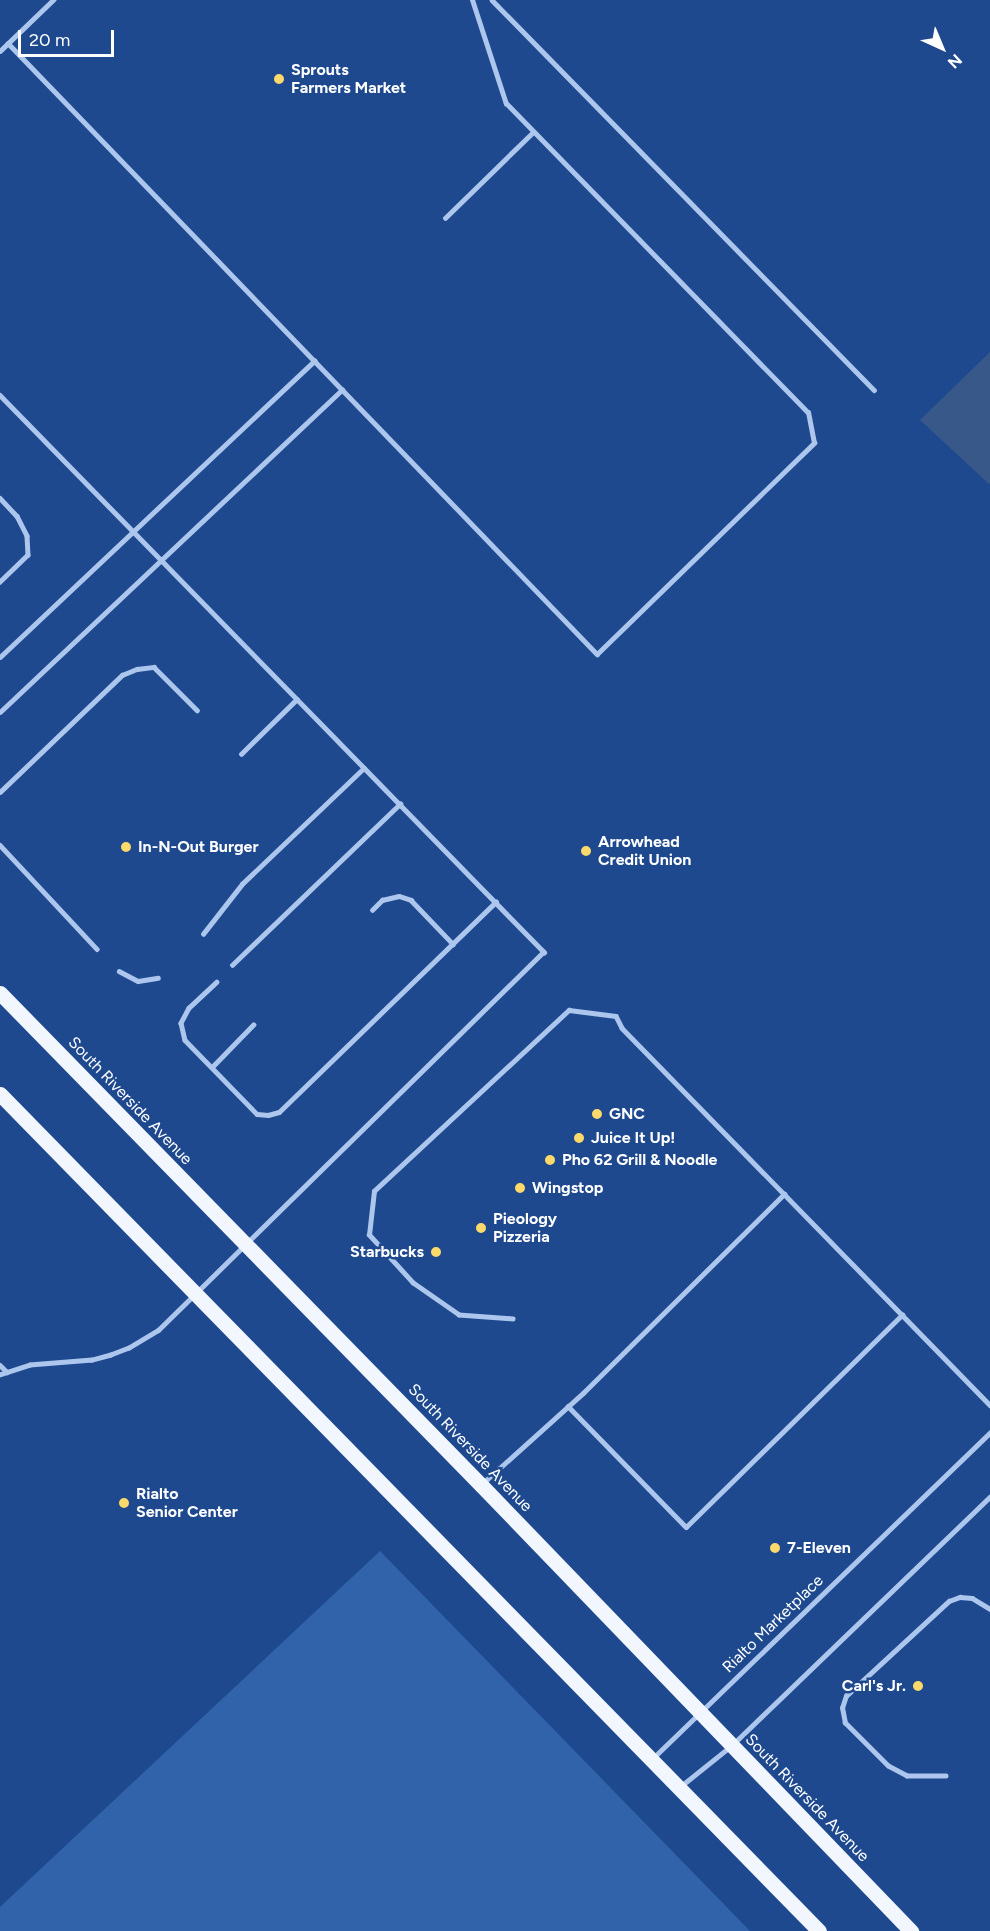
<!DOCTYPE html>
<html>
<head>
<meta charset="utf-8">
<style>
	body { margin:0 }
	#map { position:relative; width:990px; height:1931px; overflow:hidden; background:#1e498e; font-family:Figtree,sans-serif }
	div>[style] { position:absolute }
	.green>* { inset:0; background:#3163ab }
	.water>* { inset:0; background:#38588a }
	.service>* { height:4.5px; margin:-2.25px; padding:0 2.25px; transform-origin:2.25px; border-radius:2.25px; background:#acc6ed }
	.primary>* { height:15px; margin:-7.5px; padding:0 7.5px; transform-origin:7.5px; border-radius:7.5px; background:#f2f6ff }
	.dots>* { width:16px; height:16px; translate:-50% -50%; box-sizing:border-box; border:3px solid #1e498e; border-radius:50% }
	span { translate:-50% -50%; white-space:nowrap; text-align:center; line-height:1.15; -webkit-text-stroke:5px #1e498e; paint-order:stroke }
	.poi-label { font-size:16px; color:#fff; font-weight:700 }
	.left { translate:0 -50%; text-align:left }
	.right { translate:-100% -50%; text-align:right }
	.street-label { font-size:16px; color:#fff }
	.north { position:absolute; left:912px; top:18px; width:60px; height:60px; -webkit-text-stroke:4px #1e498e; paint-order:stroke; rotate:136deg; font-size:16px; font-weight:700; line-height:24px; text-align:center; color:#fff }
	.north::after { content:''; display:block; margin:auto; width:21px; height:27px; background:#fff; clip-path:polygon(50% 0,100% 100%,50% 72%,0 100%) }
	.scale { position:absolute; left:18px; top:30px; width:96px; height:27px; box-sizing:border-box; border:3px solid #fff; border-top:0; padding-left:8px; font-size:18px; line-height:21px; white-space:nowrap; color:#fff; -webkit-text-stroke:4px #1e498e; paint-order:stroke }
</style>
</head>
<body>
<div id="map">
	<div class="green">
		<i style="clip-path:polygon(380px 1551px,750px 1931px,0 1931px,0 1907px)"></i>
	</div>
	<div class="water">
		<i style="clip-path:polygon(990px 352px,990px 483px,989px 484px,920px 420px)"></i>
	</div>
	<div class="service">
		<i style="left:492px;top:0;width:546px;rotate:45.59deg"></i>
		<i style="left:8px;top:43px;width:849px;rotate:46.05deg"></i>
		<i style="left:597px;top:654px;width:303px;rotate:-44.2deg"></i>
		<i style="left:814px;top:443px;width:31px;rotate:-101deg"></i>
		<i style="left:808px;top:413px;width:432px;rotate:-134.3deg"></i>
		<i style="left:506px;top:104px;width:109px;rotate:-108.1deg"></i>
		<i style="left:0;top:51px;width:74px;rotate:-43.9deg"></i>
		<i style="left:445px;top:218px;width:123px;rotate:-44.3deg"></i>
		<i style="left:0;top:395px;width:779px;rotate:45.68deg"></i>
		<i style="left:544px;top:952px;width:540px;rotate:135.53deg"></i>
		<i style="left:159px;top:1330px;width:35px;rotate:149deg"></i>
		<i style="left:129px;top:1348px;width:19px;rotate:159deg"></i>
		<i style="left:111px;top:1355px;width:20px;rotate:165deg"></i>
		<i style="left:92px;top:1360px;width:62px;rotate:175.4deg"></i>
		<i style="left:30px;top:1365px;width:32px;rotate:162deg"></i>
		<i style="left:0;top:498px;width:25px;rotate:47deg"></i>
		<i style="left:17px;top:516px;width:22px;rotate:63deg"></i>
		<i style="left:27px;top:536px;width:19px;rotate:87deg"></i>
		<i style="left:28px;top:555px;width:39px;rotate:136deg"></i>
		<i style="left:0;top:657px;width:432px;rotate:-43.3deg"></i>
		<i style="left:0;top:712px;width:470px;rotate:-43.3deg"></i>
		<i style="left:241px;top:754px;width:78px;rotate:-44.5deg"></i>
		<i style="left:0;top:792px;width:169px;rotate:-43.8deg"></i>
		<i style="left:122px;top:675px;width:16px;rotate:-22deg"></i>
		<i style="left:137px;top:669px;width:17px;rotate:-7deg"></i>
		<i style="left:154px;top:667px;width:61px;rotate:45deg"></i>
		<i style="left:0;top:845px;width:142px;rotate:47deg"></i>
		<i style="left:372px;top:910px;width:14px;rotate:-45deg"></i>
		<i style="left:382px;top:900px;width:17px;rotate:-13deg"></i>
		<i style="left:399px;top:896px;width:13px;rotate:18deg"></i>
		<i style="left:411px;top:900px;width:61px;rotate:46.3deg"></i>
		<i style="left:203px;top:934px;width:63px;rotate:-52deg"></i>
		<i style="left:242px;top:884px;width:168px;rotate:-43.6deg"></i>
		<i style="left:232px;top:965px;width:233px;rotate:-43.8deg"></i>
		<i style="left:119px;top:971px;width:21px;rotate:28deg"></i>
		<i style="left:138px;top:981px;width:20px;rotate:-9deg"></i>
		<i style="left:217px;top:982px;width:38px;rotate:137deg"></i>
		<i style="left:189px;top:1008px;width:17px;rotate:118deg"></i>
		<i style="left:181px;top:1023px;width:17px;rotate:77deg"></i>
		<i style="left:185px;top:1040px;width:103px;rotate:45.8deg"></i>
		<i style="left:257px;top:1114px;width:11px;rotate:5deg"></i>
		<i style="left:268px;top:1115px;width:11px;rotate:-15deg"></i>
		<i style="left:279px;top:1112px;width:302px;rotate:-44.1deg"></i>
		<i style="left:212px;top:1067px;width:59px;rotate:-45.7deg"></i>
		<i style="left:513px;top:1319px;width:54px;rotate:-175.8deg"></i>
		<i style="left:459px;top:1315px;width:56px;rotate:-145.2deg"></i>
		<i style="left:413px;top:1283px;width:65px;rotate:-132.5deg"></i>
		<i style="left:369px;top:1235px;width:44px;rotate:-83.5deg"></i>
		<i style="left:374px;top:1191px;width:266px;rotate:-42.9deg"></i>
		<i style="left:569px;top:1010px;width:47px;rotate:7.3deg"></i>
		<i style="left:616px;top:1016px;width:13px;rotate:63deg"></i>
		<i style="left:622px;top:1028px;width:527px;rotate:45.69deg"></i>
		<i style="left:0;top:1365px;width:10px;rotate:45deg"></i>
		<i style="left:568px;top:1406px;width:169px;rotate:45.7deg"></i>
		<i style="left:686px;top:1527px;width:303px;rotate:-44.5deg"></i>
		<i style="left:483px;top:1483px;width:135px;rotate:-42deg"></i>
		<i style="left:583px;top:1393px;width:283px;rotate:-44.7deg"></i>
		<i style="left:653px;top:1758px;width:469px;rotate:-44deg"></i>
		<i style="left:946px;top:1776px;width:39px;rotate:180deg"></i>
		<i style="left:907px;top:1776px;width:21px;rotate:-152deg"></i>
		<i style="left:888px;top:1766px;width:61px;rotate:-135deg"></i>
		<i style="left:845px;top:1723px;width:15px;rotate:-101deg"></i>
		<i style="left:842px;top:1708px;width:13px;rotate:-72deg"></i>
		<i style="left:846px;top:1696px;width:140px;rotate:-42.7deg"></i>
		<i style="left:949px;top:1601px;width:12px;rotate:-20deg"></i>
		<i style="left:960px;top:1597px;width:12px;rotate:5deg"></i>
		<i style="left:972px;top:1598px;width:21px;rotate:31deg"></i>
		<i style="left:681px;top:1786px;width:64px;rotate:-38.7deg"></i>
		<i style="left:731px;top:1746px;width:359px;rotate:-43.9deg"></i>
	</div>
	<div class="primary">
		<i style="left:0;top:993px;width:688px;rotate:45.65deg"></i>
		<i style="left:481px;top:1485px;width:620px;rotate:46.05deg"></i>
		<i style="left:0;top:1094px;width:1171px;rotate:45.62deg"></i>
	</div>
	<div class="dots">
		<i style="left:279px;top:79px;background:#fcd96b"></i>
		<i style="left:126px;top:847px;background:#fcd96b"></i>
		<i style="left:586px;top:851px;background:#fcd96b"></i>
		<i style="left:597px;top:1114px;background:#fcd96b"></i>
		<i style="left:579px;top:1138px;background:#fcd96b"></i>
		<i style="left:550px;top:1160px;background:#fcd96b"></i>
		<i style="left:520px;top:1188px;background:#fcd96b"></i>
		<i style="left:481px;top:1228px;background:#fcd96b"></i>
		<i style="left:436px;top:1252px;background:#fcd96b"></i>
		<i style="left:124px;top:1503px;background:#fcd96b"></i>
		<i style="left:775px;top:1548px;background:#fcd96b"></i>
		<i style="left:918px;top:1686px;background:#fcd96b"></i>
	</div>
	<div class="poi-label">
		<span class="left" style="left:291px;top:79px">Sprouts<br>Farmers Market</span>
		<span class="left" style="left:598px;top:851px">Arrowhead<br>Credit Union</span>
		<span class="left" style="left:138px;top:847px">In-N-Out Burger</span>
		<span class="left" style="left:609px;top:1114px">GNC</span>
		<span class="left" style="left:591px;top:1138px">Juice It Up!</span>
		<span class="left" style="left:562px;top:1160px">Pho 62 Grill &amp; Noodle</span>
		<span class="left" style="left:532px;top:1188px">Wingstop</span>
		<span class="left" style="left:493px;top:1228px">Pieology<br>Pizzeria</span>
		<span class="right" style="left:424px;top:1252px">Starbucks</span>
		<span class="left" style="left:136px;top:1503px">Rialto<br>Senior Center</span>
		<span class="left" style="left:787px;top:1548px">7-Eleven</span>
		<span class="right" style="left:906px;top:1686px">Carl's Jr.</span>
	</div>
	<div class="street-label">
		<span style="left:130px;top:1101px;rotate:46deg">South Riverside Avenue</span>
		<span style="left:470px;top:1448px;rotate:46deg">South Riverside Avenue</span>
		<span style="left:773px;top:1624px;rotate:-44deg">Rialto Marketplace</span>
		<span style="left:807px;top:1798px;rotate:46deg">South Riverside Avenue</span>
	</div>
	<div class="north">N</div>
	<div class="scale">20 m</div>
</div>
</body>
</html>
